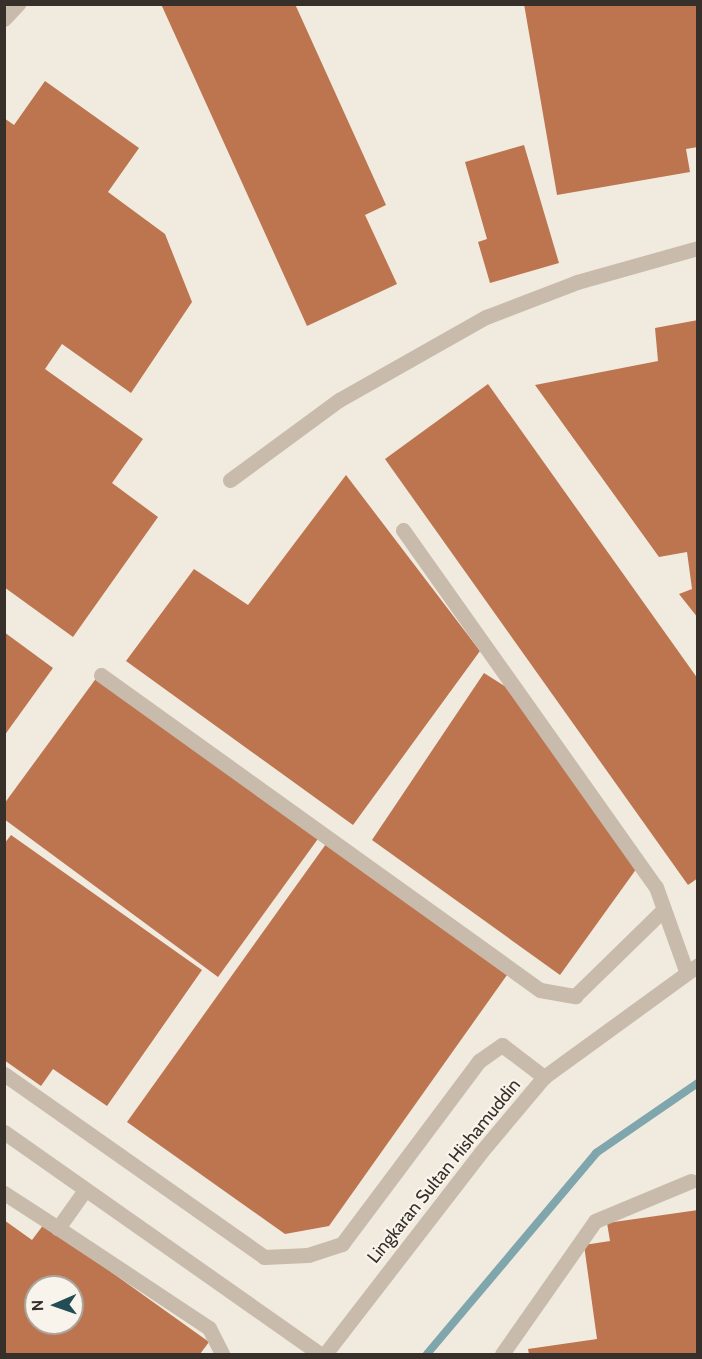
<!DOCTYPE html>
<html>
<head>
<meta charset="utf-8">
<style>
	body { margin:0 }
	#map { position:relative; width:702px; height:1359px; overflow:hidden; background:#f1eade; font-family:Cabin,sans-serif }
	div>[style] { position:absolute }
	.stream>* { height:8px; margin:-4px; padding:0 4px; transform-origin:4px; border-radius:4px; background:#7fa6ac }
	.building>* { inset:0; background:#bd7550 }
	.minor>* { height:15px; margin:-7.5px; padding:0 7.5px; transform-origin:7.5px; border-radius:7.5px; background:#c8bbab }
	span { translate:-50% -50%; white-space:nowrap; text-align:center; line-height:1.15; -webkit-text-stroke:4.5px #f9f4eb; paint-order:stroke }
	.street-label { font-size:18px; color:#372f2a }
	.frame { position:absolute; inset:0; border:6px solid #372f2a; pointer-events:none }
	.north { position:absolute; left:24px; top:1275px; width:60px; height:60px; box-sizing:border-box; background:#f9f4eb; border:2px solid #aba59e; border-radius:50%; rotate:268deg; font-size:16px; font-weight:700; line-height:24px; text-align:center; color:#372f2a }
	.north::after { content:''; display:block; margin:auto; width:21px; height:27px; background:#224d55; clip-path:polygon(50% 0,100% 100%,50% 72%,0 100%) }
</style>
</head>
<body>
<div id="map">
	<div class="stream">
		<i style="left:427px;top:1354px;width:263px;rotate:-49.9deg"></i>
		<i style="left:596px;top:1153px;width:124px;rotate:-34.5deg"></i>
	</div>
	<div class="building">
		<i style="clip-path:polygon(161px 4px,295px 4px,386px 205px,365px 215px,397px 284px,307px 326px)"></i>
		<i style="clip-path:polygon(524px 4px,698px 4px,698px 147px,686px 149px,690px 172px,557px 195px)"></i>
		<i style="clip-path:polygon(45px 81px,139px 148px,108px 192px,165px 234px,192px 302px,131px 393px,62px 344px,45px 369px,143px 439px,112px 483px,158px 517px,73px 637px,4px 587px,4px 118px,14px 125px)"></i>
		<i style="clip-path:polygon(524px 145px,559px 263px,490px 283px,478px 242px,487px 239px,465px 162px)"></i>
		<i style="clip-path:polygon(698px 320px,698px 618px,679px 594px,692px 589px,687px 552px,659px 557px,535px 385px,658px 361px,655px 328px)"></i>
		<i style="clip-path:polygon(488px 384px,698px 679px,698px 878px,688px 885px,385px 459px)"></i>
		<i style="clip-path:polygon(346px 475px,480px 651px,353px 825px,126px 661px,194px 569px,248px 605px)"></i>
		<i style="clip-path:polygon(4px 632px,53px 668px,4px 736px)"></i>
		<i style="clip-path:polygon(100px 673px,320px 836px,218px 977px,4px 819px,4px 804px)"></i>
		<i style="clip-path:polygon(484px 673px,514px 692px,637px 868px,560px 975px,372px 840px)"></i>
		<i style="clip-path:polygon(11px 835px,202px 970px,107px 1106px,53px 1069px,41px 1086px,4px 1060px,4px 844px)"></i>
		<i style="clip-path:polygon(326px 844px,507px 975px,329px 1226px,285px 1234px,127px 1122px)"></i>
		<i style="clip-path:polygon(698px 1210px,698px 1354px,529px 1354px,528px 1349px,597px 1339px,584px 1245px,610px 1241px,607px 1223px)"></i>
		<i style="clip-path:polygon(evenodd,4px 1220px,32px 1240px,44px 1224px,209px 1342px,200px 1354px,4px 1354px,4px 1220px,36px 1287px,72px 1287px,72px 1323px,36px 1323px,36px 1287px)"></i>
	</div>
	<div class="minor">
		<i style="left:4px;top:19px;width:21px;rotate:-47deg"></i>
		<i style="left:230px;top:480px;width:135px;rotate:-36.3deg"></i>
		<i style="left:339px;top:400px;width:169px;rotate:-29.5deg"></i>
		<i style="left:486px;top:317px;width:97px;rotate:-21deg"></i>
		<i style="left:577px;top:282px;width:126px;rotate:-15.7deg"></i>
		<i style="left:403px;top:530px;width:438px;rotate:54.7deg"></i>
		<i style="left:656px;top:887px;width:89px;rotate:70.3deg"></i>
		<i style="left:101px;top:675px;width:540px;rotate:35.66deg"></i>
		<i style="left:540px;top:990px;width:36px;rotate:10deg"></i>
		<i style="left:575px;top:996px;width:124px;rotate:-44.3deg"></i>
		<i style="left:4px;top:1074px;width:318px;rotate:35.1deg"></i>
		<i style="left:264px;top:1257px;width:44px;rotate:-2.6deg"></i>
		<i style="left:308px;top:1255px;width:36px;rotate:-18deg"></i>
		<i style="left:342px;top:1244px;width:229px;rotate:-53.2deg"></i>
		<i style="left:479px;top:1061px;width:28px;rotate:-35deg"></i>
		<i style="left:502px;top:1045px;width:53px;rotate:37.3deg"></i>
		<i style="left:4px;top:1132px;width:386px;rotate:35.1deg"></i>
		<i style="left:85px;top:1190px;width:47px;rotate:125.4deg"></i>
		<i style="left:58px;top:1228px;width:181px;rotate:33.5deg"></i>
		<i style="left:209px;top:1328px;width:29px;rotate:63deg"></i>
		<i style="left:4px;top:1193px;width:64px;rotate:32.9deg"></i>
		<i style="left:325px;top:1354px;width:255px;rotate:-52.3deg"></i>
		<i style="left:481px;top:1152px;width:98px;rotate:-50deg"></i>
		<i style="left:544px;top:1077px;width:190px;rotate:-36deg"></i>
		<i style="left:502px;top:1354px;width:162px;rotate:-55deg"></i>
		<i style="left:595px;top:1221px;width:104px;rotate:-22.6deg"></i>
	</div>
	<div class="street-label">
		<span style="left:444px;top:1171px;rotate:-51deg">Lingkaran Sultan Hishamuddin</span>
	</div>
	<div class="frame"></div>
	<div class="north">N</div>
</div>
</body>
</html>
